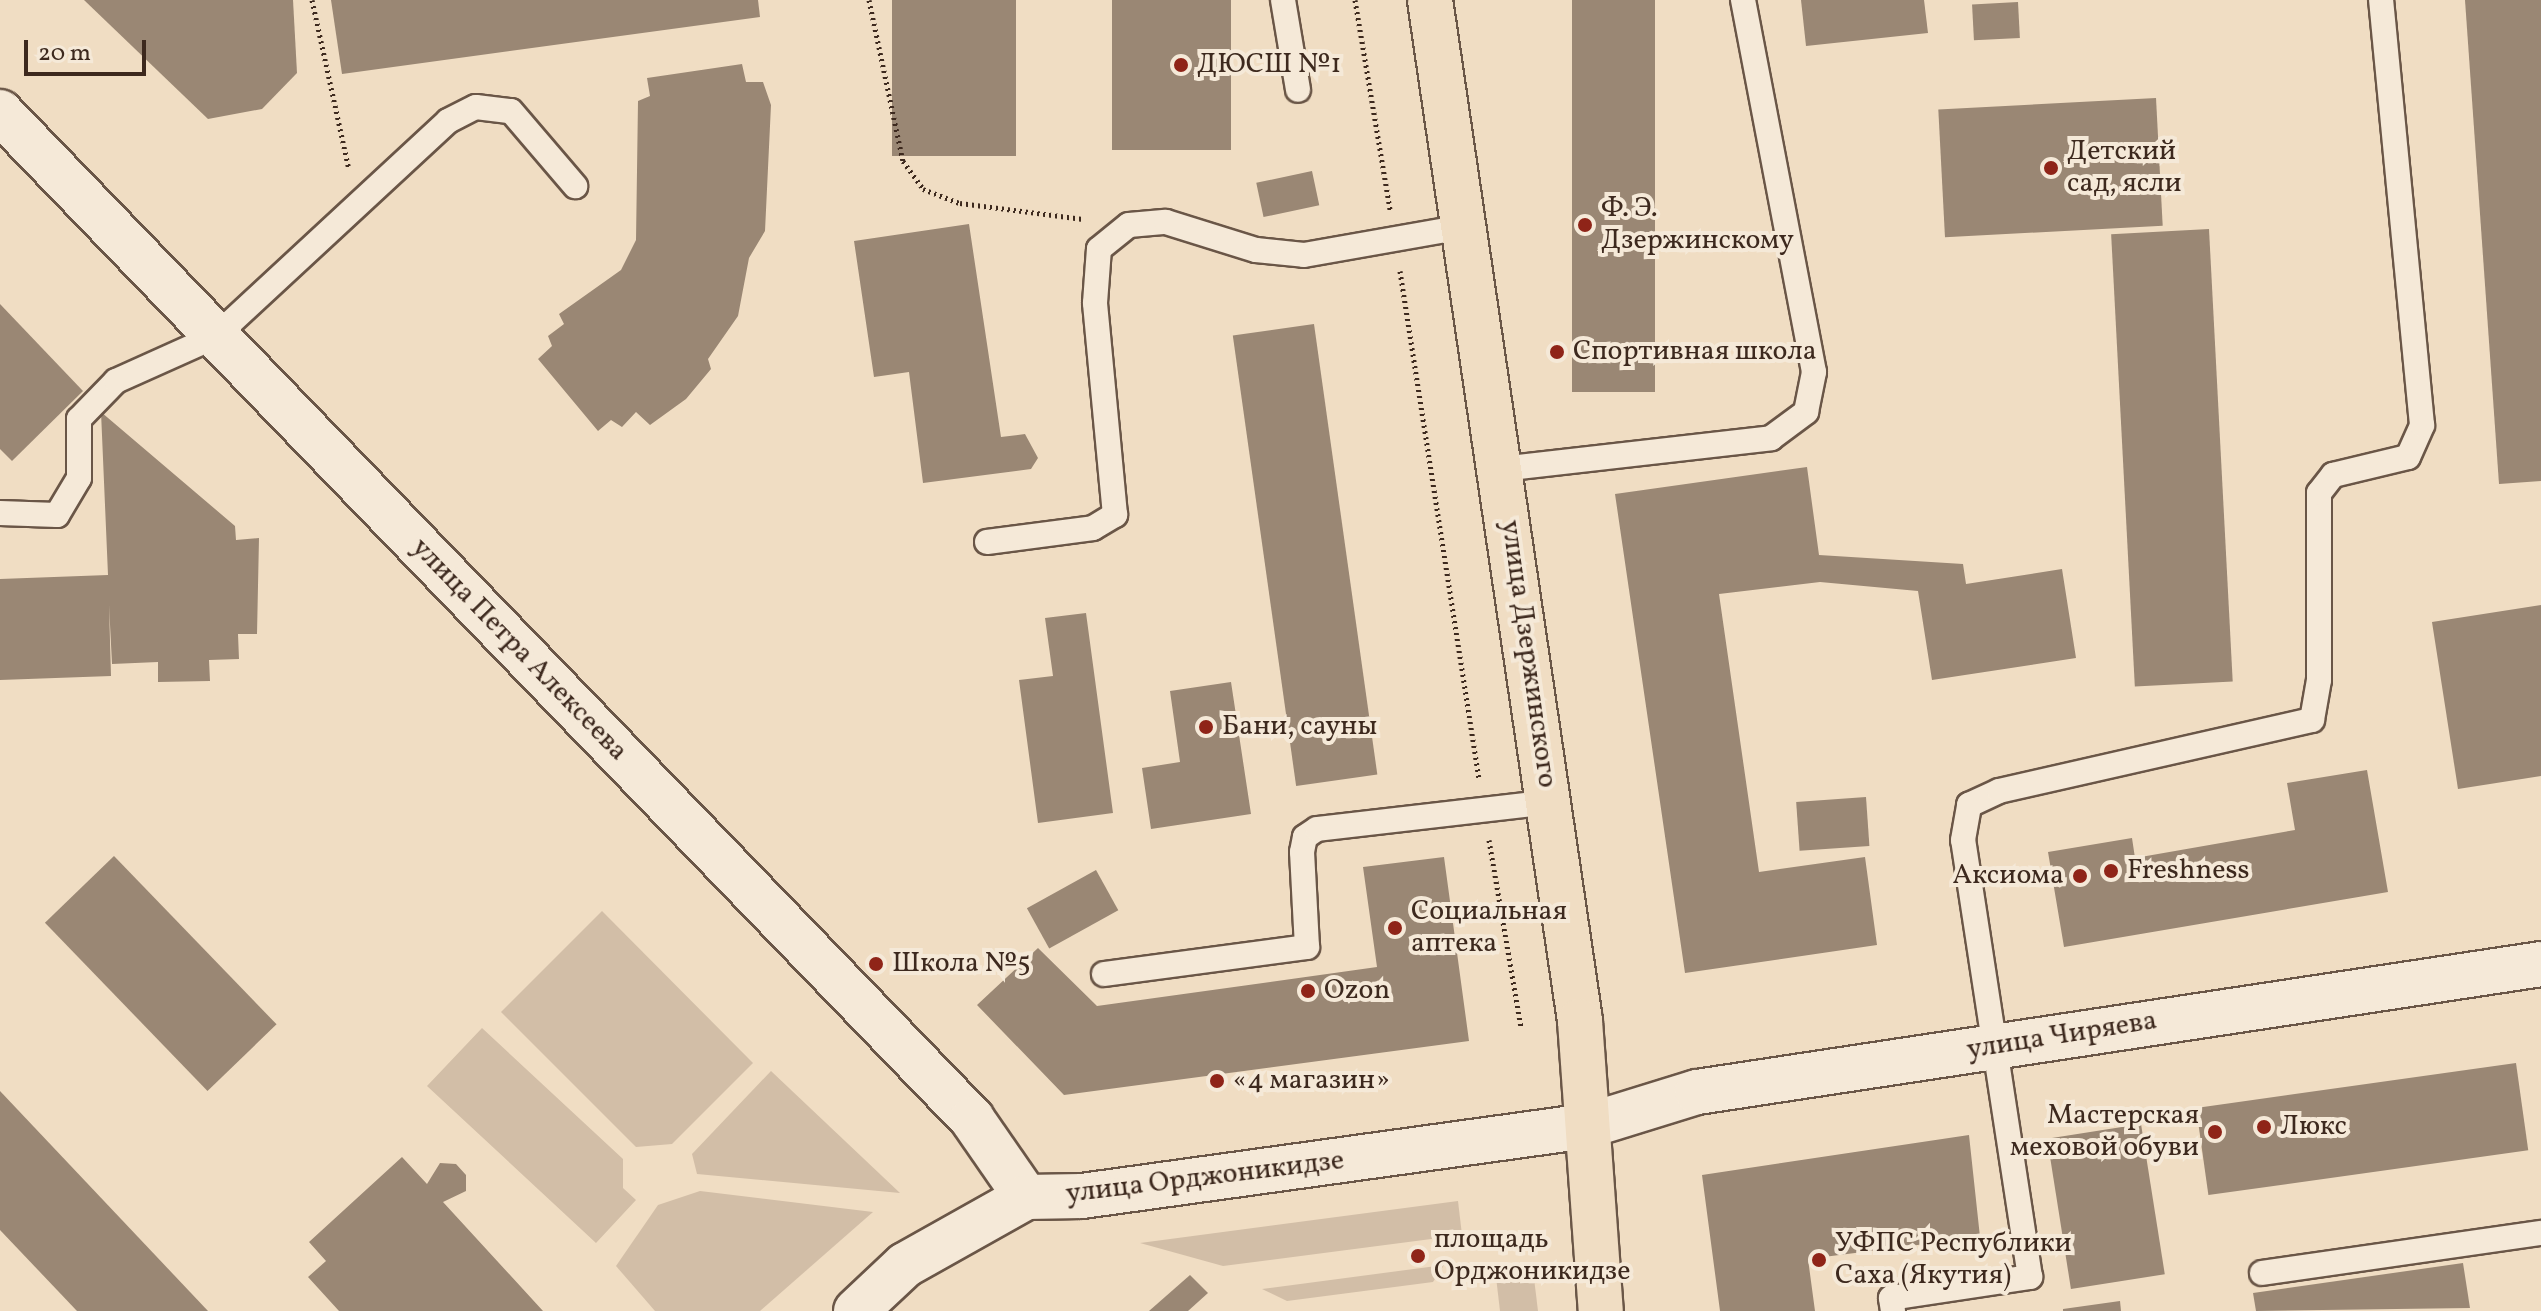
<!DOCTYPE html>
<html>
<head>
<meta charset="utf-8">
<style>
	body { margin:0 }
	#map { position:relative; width:2541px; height:1311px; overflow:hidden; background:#f0ddc3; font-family:Vollkorn,serif }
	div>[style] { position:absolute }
	.green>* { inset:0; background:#d2bea7 }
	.building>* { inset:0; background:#9a8774; transform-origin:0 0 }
	.path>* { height:5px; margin-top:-2.5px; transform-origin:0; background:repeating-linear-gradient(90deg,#3d291e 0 2px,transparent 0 6px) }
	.roads { filter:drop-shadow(2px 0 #6a5647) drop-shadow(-2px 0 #6a5647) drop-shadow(0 2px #6a5647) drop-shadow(0 -2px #6a5647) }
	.lane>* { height:24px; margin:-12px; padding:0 12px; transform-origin:12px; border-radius:12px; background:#f5e9d8 }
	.street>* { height:44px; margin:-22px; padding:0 22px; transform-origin:22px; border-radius:22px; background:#f5e9d8 }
	.secondary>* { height:44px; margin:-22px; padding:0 22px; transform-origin:22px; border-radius:22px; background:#f5e9d8 }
	.primary>* { height:44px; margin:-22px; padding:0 22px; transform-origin:22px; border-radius:22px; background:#f0ddc3 }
	.dots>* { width:22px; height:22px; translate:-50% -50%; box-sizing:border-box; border:4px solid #f5e9d8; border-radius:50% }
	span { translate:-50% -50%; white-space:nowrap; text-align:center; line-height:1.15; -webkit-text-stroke:8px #f5e9d8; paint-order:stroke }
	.poi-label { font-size:28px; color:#3d291e }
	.left { translate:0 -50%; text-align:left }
	.right { translate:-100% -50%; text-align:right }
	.street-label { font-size:28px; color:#3d291e }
	.scale { position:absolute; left:24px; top:40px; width:122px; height:36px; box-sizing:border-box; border:4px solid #3d291e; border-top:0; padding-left:10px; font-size:24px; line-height:28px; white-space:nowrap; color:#3d291e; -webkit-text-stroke:6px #f5e9d8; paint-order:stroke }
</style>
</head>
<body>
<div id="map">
	<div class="green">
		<i style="clip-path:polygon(602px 911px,753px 1063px,672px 1144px,636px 1147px,501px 1012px)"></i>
		<i style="clip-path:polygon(482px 1028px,623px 1159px,623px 1188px,636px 1200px,596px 1243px,427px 1086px)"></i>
		<i style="clip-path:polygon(771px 1071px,900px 1193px,697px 1174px,692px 1154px)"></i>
		<i style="clip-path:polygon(700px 1191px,873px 1212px,760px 1311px,655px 1311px,616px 1266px,658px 1205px)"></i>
		<i style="clip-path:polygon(1458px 1201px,1462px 1235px,1223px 1266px,1140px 1243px)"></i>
		<i style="clip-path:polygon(1444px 1265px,1433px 1282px,1287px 1301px,1262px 1289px)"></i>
		<i style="clip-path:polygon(1533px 1270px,1538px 1311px,1500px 1311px,1496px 1277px)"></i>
	</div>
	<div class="building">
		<i style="clip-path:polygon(84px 0,293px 0,297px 73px,262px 109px,208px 119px)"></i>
		<i style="clip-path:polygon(331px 0,758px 0,760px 17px,342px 74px)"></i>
		<i style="left:892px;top:0;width:124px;height:156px"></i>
		<i style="left:1112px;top:0;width:119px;height:150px"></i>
		<i style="left:1572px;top:0;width:83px;height:392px"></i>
		<i style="clip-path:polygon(1801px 0,1924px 0,1928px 33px,1806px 46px)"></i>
		<i style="clip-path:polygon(2465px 0,2541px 0,2541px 481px,2499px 484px)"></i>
		<i style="left:2018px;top:2px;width:36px;height:46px;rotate:87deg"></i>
		<i style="clip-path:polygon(742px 64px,746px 82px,763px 82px,771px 105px,765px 231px,749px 258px,738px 316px,708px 359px,711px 369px,686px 399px,650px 425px,636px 412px,622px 427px,611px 420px,598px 431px,538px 359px,552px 346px,548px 336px,564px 324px,559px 314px,621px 270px,636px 240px,638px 101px,650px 96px,647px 78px)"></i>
		<i style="left:2156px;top:98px;width:128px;height:218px;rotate:87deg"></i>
		<i style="left:1312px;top:171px;width:35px;height:57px;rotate:78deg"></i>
		<i style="clip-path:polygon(969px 224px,1001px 437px,1025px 434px,1038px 458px,1031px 469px,923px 483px,909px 372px,874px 377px,854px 241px)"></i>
		<i style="left:2209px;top:229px;width:453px;height:98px;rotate:87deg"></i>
		<i style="clip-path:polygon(0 304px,83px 391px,12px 461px,0 449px)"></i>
		<i style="left:1314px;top:324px;width:455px;height:82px;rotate:82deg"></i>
		<i style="clip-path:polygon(101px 412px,235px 526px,236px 540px,259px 538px,257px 634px,238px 634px,239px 659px,209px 660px,210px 681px,158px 682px,158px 662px,112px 664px,109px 605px,111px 676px,0 680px,0 579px,108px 575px)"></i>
		<i style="clip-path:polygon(1807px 467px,1819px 555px,1963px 564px,1966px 584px,2062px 569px,2076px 658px,1932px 680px,1918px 591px,1820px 582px,1719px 594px,1759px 872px,1865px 857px,1877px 945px,1685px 973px,1615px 494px)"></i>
		<i style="clip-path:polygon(2541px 605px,2541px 776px,2458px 789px,2432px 622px)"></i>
		<i style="clip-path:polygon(1086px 613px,1113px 813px,1038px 823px,1019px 680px,1053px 676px,1045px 618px)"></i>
		<i style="clip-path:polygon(1231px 682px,1251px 814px,1151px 829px,1142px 768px,1180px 762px,1170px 691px)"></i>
		<i style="clip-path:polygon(2367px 770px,2388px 892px,2064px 947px,2048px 852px,2132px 838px,2135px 858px,2295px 830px,2287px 783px)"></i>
		<i style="left:1866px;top:797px;width:49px;height:70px;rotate:86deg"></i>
		<i style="left:114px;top:856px;width:234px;height:96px;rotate:46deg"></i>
		<i style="clip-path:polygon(1444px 857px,1469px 1041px,1064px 1095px,977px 1005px,1038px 948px,1097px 1006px,1377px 967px,1363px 867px)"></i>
		<i style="left:1096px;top:870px;width:46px;height:79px;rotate:61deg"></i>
		<i style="left:2516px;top:1063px;width:88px;height:323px;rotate:82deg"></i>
		<i style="clip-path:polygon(0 1091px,208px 1311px,77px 1311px,0 1230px)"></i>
		<i style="left:2141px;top:1124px;width:152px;height:95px;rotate:81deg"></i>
		<i style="clip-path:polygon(1969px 1135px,1980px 1237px,1808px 1259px,1815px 1311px,1720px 1311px,1702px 1175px)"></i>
		<i style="clip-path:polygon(402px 1157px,427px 1184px,440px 1163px,456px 1164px,466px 1175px,466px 1191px,443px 1202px,543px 1311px,339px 1311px,308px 1277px,326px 1261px,309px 1242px)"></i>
		<i style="clip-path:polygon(2463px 1263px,2470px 1308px,2256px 1311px,2253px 1293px)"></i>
		<i style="clip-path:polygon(1190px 1275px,1208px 1293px,1188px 1311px,1149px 1311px)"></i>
		<i style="clip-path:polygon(2120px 1301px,2121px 1311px,2063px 1311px,2063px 1309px)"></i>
	</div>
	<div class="path">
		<i style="left:312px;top:0;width:173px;rotate:77.7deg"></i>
		<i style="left:869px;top:0;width:165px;rotate:78.1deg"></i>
		<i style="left:903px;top:161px;width:34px;rotate:54deg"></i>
		<i style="left:923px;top:189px;width:40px;rotate:21deg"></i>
		<i style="left:960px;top:203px;width:124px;rotate:7.4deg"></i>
		<i style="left:1355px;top:0;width:213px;rotate:80.5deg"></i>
		<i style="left:1400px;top:271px;width:514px;rotate:81.16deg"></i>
		<i style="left:1489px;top:840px;width:191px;rotate:80.3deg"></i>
	</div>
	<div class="roads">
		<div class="lane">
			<i style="left:1283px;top:0;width:91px;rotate:80.5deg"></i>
			<i style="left:1501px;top:469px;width:272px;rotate:-6.5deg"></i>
			<i style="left:1771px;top:438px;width:44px;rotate:-36.6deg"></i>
			<i style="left:1806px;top:412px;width:41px;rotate:-78.7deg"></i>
			<i style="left:1814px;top:372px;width:379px;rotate:-100.8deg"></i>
			<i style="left:0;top:513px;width:57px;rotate:2deg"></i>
			<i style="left:57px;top:515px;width:43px;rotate:-59.3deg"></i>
			<i style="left:79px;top:478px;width:59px;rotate:-90deg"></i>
			<i style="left:79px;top:419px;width:53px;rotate:-45.8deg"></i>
			<i style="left:116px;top:381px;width:110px;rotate:-24.2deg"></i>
			<i style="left:216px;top:336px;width:316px;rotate:-42.8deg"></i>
			<i style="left:448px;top:121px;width:31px;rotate:-27deg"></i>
			<i style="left:476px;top:107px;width:35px;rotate:7deg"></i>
			<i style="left:511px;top:111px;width:99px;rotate:49.5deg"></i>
			<i style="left:987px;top:542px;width:107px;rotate:-7.5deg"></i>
			<i style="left:1093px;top:528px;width:26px;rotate:-31deg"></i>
			<i style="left:1115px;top:515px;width:213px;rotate:-95.4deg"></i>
			<i style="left:1095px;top:303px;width:54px;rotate:-85.8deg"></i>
			<i style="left:1099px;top:249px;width:38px;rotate:-39deg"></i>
			<i style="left:1129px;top:225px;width:37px;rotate:-5deg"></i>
			<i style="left:1166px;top:222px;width:94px;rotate:17.3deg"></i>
			<i style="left:1256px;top:250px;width:48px;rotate:5.9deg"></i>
			<i style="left:1304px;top:255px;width:160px;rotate:-10deg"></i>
			<i style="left:1104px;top:974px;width:205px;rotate:-7.6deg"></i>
			<i style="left:1307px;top:947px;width:95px;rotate:-93deg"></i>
			<i style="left:1302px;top:852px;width:15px;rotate:-79deg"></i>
			<i style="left:1305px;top:837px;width:14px;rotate:-34deg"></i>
			<i style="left:1317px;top:829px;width:235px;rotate:-6.6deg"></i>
			<i style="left:2262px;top:1273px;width:282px;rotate:-8.2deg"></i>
			<i style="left:1893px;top:1311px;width:13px;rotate:-99deg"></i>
			<i style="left:1891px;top:1298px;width:141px;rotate:-8.6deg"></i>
			<i style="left:2030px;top:1277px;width:442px;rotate:-98.7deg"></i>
			<i style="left:1963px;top:840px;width:36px;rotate:-80deg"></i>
			<i style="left:1969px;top:805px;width:33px;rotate:-25deg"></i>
			<i style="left:1999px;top:791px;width:321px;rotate:-12.8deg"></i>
			<i style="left:2312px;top:720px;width:41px;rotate:-80.1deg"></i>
			<i style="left:2319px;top:680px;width:187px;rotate:-90deg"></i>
			<i style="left:2319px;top:493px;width:23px;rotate:-52deg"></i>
			<i style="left:2333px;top:475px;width:77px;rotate:-13.5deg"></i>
			<i style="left:2408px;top:457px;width:35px;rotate:-66deg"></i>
			<i style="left:2422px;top:425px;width:427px;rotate:-95.5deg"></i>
		</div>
		<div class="street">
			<i style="left:1587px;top:1126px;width:115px;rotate:-17.2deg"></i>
			<i style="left:1697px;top:1092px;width:854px;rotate:-8.62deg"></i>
		</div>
		<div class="secondary">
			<i style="left:0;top:112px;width:1400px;rotate:46.01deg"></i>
			<i style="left:972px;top:1119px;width:95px;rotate:55.3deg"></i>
			<i style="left:856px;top:1311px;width:67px;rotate:-43.2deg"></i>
			<i style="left:905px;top:1265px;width:139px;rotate:-29.3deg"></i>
			<i style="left:1026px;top:1197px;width:56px;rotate:-1deg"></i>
			<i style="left:1082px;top:1196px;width:510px;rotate:-7.89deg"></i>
		</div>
		<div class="primary">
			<i style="left:1430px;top:0;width:1032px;rotate:81.64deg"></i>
			<i style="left:1580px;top:1021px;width:291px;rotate:85.9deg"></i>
		</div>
	</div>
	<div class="dots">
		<i style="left:1181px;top:65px;background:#8f2418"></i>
		<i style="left:2051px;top:168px;background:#8f2418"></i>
		<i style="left:1585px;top:225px;background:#8f2418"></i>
		<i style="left:1557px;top:352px;background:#8f2418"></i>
		<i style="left:1206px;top:727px;background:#8f2418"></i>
		<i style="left:2111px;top:871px;background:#8f2418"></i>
		<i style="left:2080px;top:876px;background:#8f2418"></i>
		<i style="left:1395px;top:928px;background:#8f2418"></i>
		<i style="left:876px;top:964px;background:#8f2418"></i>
		<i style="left:1308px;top:991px;background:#8f2418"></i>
		<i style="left:1217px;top:1081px;background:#8f2418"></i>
		<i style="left:2264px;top:1127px;background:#8f2418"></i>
		<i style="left:2215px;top:1132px;background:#8f2418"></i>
		<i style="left:1418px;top:1256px;background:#8f2418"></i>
		<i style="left:1819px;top:1260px;background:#8f2418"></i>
	</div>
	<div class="poi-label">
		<span class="left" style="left:1197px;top:65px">ДЮСШ №1</span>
		<span class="left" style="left:2067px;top:168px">Детский<br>сад, ясли</span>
		<span class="left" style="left:1601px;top:225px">Ф. Э.<br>Дзержинскому</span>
		<span class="left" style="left:1573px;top:352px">Спортивная школа</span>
		<span class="left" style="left:1222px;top:727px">Бани, сауны</span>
		<span class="left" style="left:2127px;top:871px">Freshness</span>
		<span class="right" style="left:2064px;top:876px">Аксиома</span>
		<span class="left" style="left:1411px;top:928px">Социальная<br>аптека</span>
		<span class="left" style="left:892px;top:964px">Школа №5</span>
		<span class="left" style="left:1324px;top:991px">Ozon</span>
		<span class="left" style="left:1233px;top:1081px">«4 магазин»</span>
		<span class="right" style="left:2199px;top:1132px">Мастерская<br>меховой обуви</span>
		<span class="left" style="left:2280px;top:1127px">Люкс</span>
		<span class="left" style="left:1434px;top:1256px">площадь<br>Орджоникидзе</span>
		<span class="left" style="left:1835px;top:1260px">УФПС Республики<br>Саха (Якутия)</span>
	</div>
	<div class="street-label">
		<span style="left:519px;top:650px;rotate:46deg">улица Петра Алексеева</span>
		<span style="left:1528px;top:654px;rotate:82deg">улица Дзержинского</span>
		<span style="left:2062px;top:1036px;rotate:-9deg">улица Чиряева</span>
		<span style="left:1205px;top:1178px;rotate:-7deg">улица Орджоникидзе</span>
	</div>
	<div class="scale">20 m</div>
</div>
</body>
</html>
